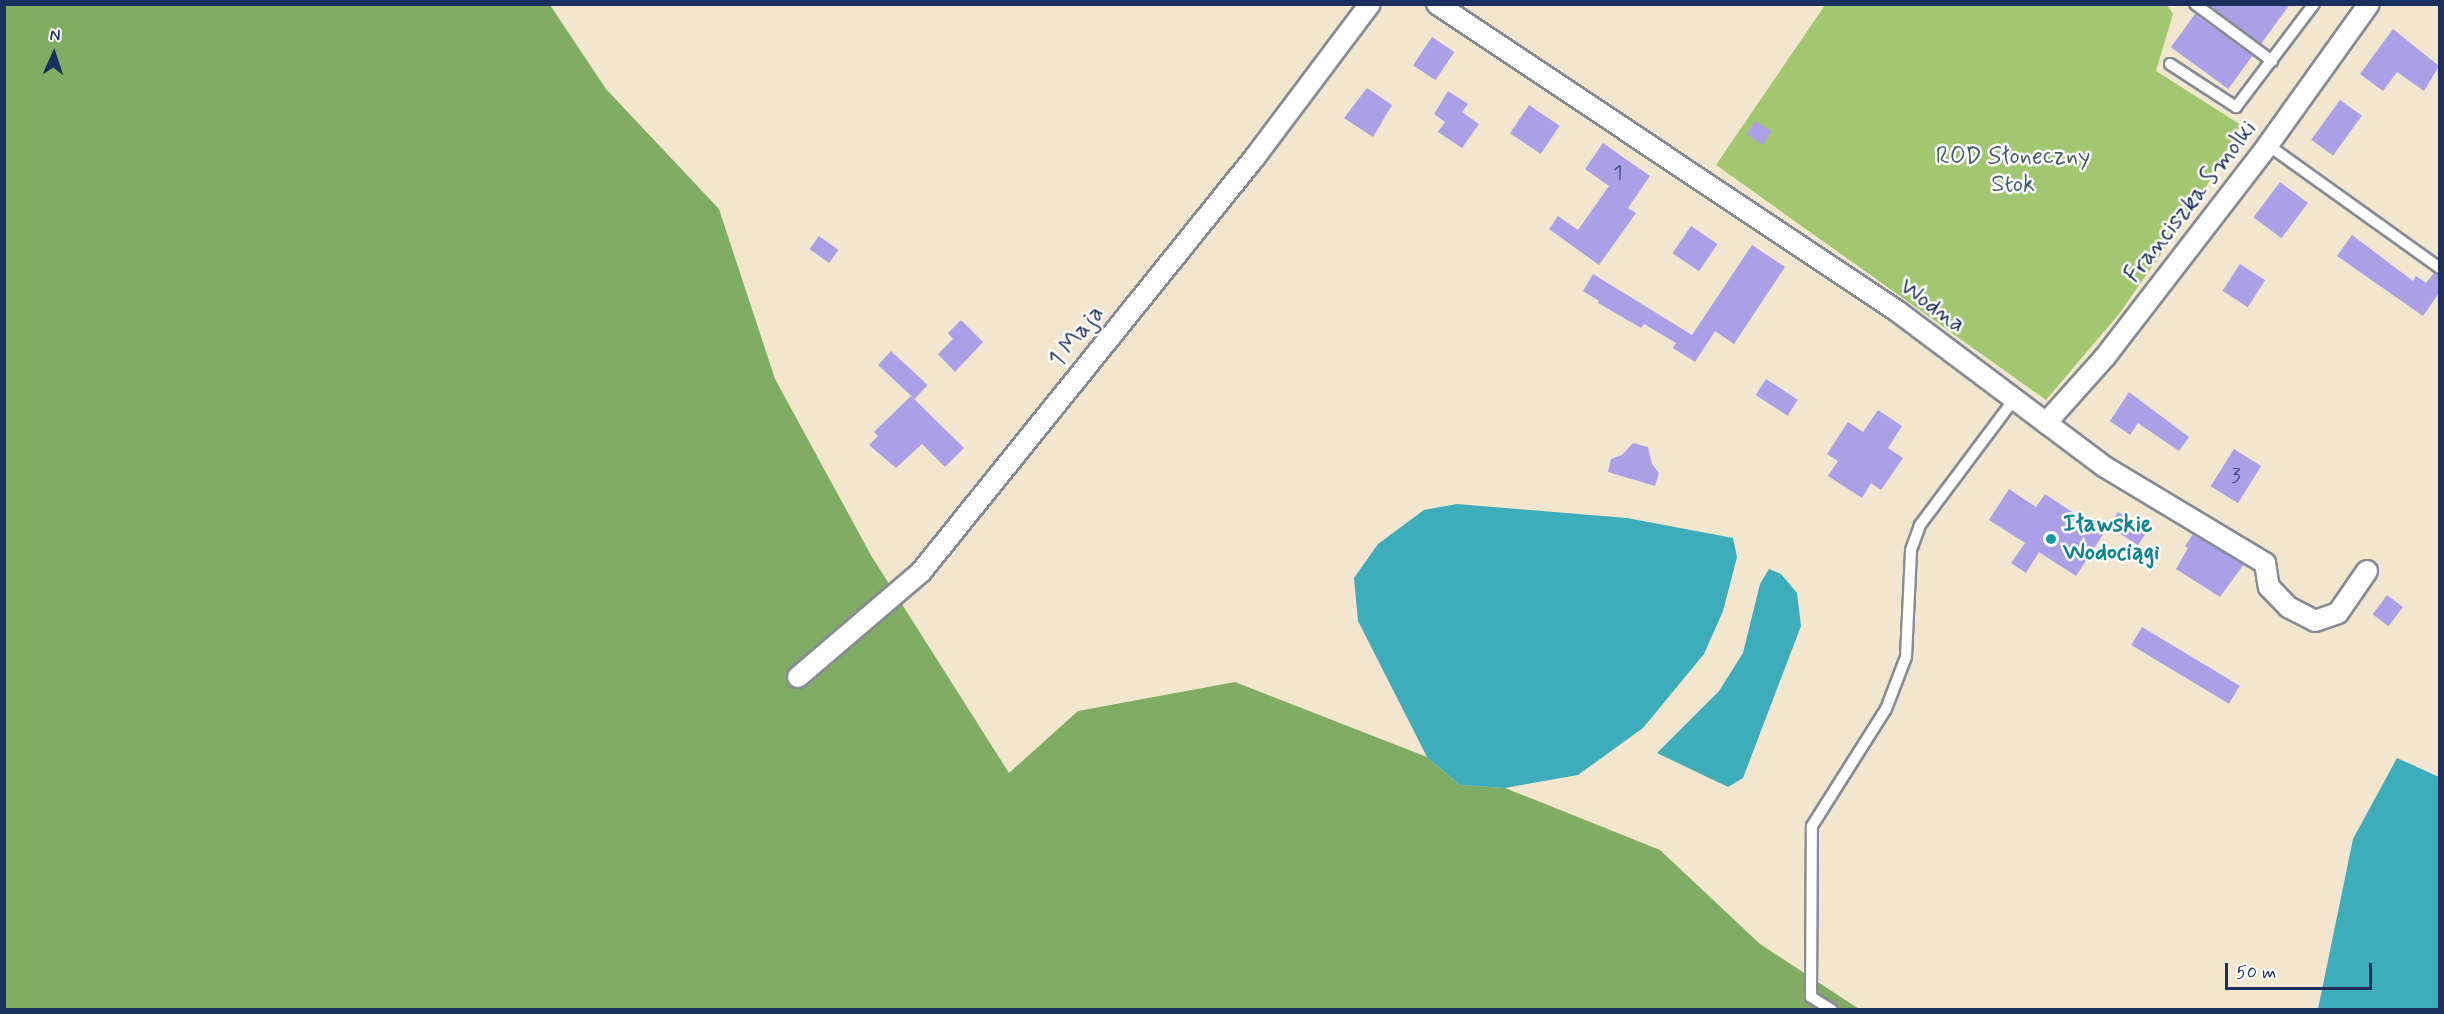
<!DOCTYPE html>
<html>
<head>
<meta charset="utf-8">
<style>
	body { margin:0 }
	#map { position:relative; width:2444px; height:1014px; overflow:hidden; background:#f2e7ce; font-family:Mynerve,sans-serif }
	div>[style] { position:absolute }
	.green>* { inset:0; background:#a2c771 }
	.forest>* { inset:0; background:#81ac63 }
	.water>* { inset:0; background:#3dacbb }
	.building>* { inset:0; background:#aba0e8; transform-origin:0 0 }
	.roads { filter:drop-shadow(2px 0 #868b96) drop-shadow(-2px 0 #868b96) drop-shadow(0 2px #868b96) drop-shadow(0 -2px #868b96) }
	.service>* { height:10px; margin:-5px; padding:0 5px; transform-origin:5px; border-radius:5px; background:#fff }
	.minor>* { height:20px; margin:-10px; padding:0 10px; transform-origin:10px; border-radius:10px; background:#fff }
	.dots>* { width:16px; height:16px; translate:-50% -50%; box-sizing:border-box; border:3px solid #fff; border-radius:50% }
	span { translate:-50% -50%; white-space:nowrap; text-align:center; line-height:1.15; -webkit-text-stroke:5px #fff; paint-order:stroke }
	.number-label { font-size:21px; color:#3f4b80 }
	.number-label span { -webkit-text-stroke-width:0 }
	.park-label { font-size:24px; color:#445d64 }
	.street-label { font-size:24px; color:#1b2f5e }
	.culture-label { font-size:24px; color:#0d838f; font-weight:700 }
	.left { translate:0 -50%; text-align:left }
	.frame { position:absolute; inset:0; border:6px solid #1b2f5e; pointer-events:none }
	.north { position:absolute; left:24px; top:24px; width:60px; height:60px; -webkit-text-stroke:4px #fff; paint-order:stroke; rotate:3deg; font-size:16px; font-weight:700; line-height:24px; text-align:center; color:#1b2f5e }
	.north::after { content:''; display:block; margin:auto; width:21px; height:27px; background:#1b2f5e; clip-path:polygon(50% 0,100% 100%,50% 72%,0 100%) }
	.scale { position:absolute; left:2225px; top:963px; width:147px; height:27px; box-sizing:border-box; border:3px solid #1b2f5e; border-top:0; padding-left:8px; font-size:18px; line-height:21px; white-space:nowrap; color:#1b2f5e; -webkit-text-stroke:4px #fff; paint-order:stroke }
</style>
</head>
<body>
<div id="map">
	<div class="green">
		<i style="clip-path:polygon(1825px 5px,2167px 5px,2173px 14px,2156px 71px,2241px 125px,2198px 201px,2119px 314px,2046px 400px,1716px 165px)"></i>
	</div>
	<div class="forest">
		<i style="clip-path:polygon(5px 4px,550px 5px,606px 89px,719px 209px,775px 379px,872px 557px,1009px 773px,1078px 711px,1235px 682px,1427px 757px,1460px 785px,1505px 788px,1660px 850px,1760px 944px,1859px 1009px,5px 1010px)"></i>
	</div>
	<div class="water">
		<i style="clip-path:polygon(1457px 504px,1627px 518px,1733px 538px,1737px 557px,1723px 611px,1704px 654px,1643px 728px,1578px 775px,1505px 788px,1460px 785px,1427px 757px,1358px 621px,1354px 578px,1378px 544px,1424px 510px)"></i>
		<i style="clip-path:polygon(1769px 569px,1781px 574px,1797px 593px,1801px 626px,1743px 778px,1728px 787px,1657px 753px,1719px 691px,1743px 653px,1760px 584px)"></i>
		<i style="clip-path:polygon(2397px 758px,2439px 777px,2439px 1009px,2318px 1009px,2353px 839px)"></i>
	</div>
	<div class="building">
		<i style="clip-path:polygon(2208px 4px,2290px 4px,2261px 44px)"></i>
		<i style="left:2195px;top:14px;width:71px;height:41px;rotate:36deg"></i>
		<i style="clip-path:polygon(2393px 29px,2439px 66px,2424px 91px,2397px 72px,2383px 91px,2360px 74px)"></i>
		<i style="left:1432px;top:37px;width:27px;height:34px;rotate:34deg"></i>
		<i style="clip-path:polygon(1367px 88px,1392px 105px,1373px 137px,1344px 118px)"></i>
		<i style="clip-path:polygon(1448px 91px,1468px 104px,1462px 112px,1479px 124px,1462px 148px,1438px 132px,1445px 122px,1434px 114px)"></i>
		<i style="left:2340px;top:100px;width:27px;height:49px;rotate:36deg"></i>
		<i style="left:1529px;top:105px;width:37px;height:34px;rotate:34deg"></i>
		<i style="left:1755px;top:121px;width:19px;height:16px;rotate:32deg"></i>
		<i style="clip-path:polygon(1603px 143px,1650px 176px,1628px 208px,1636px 213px,1599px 265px,1549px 229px,1558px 216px,1578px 230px,1609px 186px,1585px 169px)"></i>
		<i style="left:2280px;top:182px;width:35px;height:44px;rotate:37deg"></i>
		<i style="left:1691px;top:226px;width:32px;height:33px;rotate:34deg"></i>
		<i style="clip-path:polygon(2352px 235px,2413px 281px,2416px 276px,2426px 283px,2434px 273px,2439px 275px,2439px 293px,2423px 316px,2337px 256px)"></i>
		<i style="left:819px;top:236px;width:24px;height:16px;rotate:36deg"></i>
		<i style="clip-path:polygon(1752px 245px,1785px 267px,1734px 344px,1715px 331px,1695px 362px,1673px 348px,1676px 343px,1644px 324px,1641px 328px,1598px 303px,1599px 301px,1583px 291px,1593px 274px,1692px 335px)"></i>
		<i style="left:2240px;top:264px;width:30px;height:32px;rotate:33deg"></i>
		<i style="clip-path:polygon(961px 320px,983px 342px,955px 372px,938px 354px,953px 339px,948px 333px)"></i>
		<i style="left:891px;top:351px;width:50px;height:19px;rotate:43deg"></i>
		<i style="left:1766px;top:379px;width:38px;height:19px;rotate:33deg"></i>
		<i style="clip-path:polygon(2129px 392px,2189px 437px,2179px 451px,2138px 423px,2130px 435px,2110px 421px)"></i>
		<i style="clip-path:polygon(911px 396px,964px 448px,945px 467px,922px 444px,896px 468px,869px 445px,878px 436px,874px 432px)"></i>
		<i style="clip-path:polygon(1878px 410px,1902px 426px,1888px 448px,1903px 458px,1881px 490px,1871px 483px,1862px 498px,1828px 476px,1838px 461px,1827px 454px,1848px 422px,1863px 432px)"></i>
		<i style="clip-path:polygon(1633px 443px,1648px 447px,1652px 464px,1659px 473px,1655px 486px,1608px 472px,1611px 459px,1622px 455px)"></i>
		<i style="left:2234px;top:449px;width:32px;height:44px;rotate:32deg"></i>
		<i style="clip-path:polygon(2009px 489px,2036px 507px,2045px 494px,2104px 533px,2076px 576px,2039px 552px,2026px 573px,2011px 563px,2025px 543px,1989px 520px)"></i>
		<i style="left:2118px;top:512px;width:35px;height:17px;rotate:33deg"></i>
		<i style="clip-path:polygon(2193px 534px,2244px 564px,2220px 597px,2176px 569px,2188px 548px,2185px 546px)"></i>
		<i style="left:2387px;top:595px;width:20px;height:24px;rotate:37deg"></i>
		<i style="left:2142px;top:627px;width:114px;height:21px;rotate:31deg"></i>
	</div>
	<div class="roads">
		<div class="service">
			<i style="left:2195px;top:4px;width:96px;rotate:36.5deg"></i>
			<i style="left:2170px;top:64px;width:79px;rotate:33.1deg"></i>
			<i style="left:2236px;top:107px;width:129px;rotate:-52.9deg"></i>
			<i style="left:2268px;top:145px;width:211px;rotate:35.6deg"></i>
			<i style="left:1832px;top:1010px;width:25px;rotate:-148deg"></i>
			<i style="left:1811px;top:997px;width:171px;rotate:-89.7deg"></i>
			<i style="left:1812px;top:826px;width:138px;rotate:-57.7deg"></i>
			<i style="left:1886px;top:709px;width:56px;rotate:-69deg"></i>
			<i style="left:1906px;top:657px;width:107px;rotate:-87.3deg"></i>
			<i style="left:1911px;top:550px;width:27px;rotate:-70deg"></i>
			<i style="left:1920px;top:525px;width:159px;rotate:-53.2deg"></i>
		</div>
		<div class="minor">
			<i style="left:1437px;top:4px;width:553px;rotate:33.72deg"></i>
			<i style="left:1897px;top:311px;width:260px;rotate:36.9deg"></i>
			<i style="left:2105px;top:467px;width:187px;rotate:31deg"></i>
			<i style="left:2265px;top:563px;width:24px;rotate:81deg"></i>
			<i style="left:2269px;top:587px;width:28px;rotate:46deg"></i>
			<i style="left:2288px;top:607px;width:30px;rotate:27deg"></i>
			<i style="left:2315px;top:621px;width:24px;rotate:-19deg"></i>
			<i style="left:2338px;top:613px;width:51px;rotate:-55.4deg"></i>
			<i style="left:2046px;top:423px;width:89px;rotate:-48.2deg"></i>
			<i style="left:2105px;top:357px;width:267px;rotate:-52.4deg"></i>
			<i style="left:2268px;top:145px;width:173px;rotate:-54.4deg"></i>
			<i style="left:798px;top:677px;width:162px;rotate:-40.5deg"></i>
			<i style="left:921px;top:572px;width:533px;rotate:-51.17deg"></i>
			<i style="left:1255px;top:157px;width:191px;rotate:-53.1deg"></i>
		</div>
	</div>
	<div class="dots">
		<i style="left:2051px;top:539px;background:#0f9aa8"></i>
	</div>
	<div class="number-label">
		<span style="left:1618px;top:173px">1</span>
		<span style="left:2236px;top:476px">3</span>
	</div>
	<div class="park-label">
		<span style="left:2013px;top:171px">ROD Słoneczny<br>Stok</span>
	</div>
	<div class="street-label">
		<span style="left:2191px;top:202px;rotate:-52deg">Franciszka Smolki</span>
		<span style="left:1932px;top:306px;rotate:36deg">Wodna</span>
		<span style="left:1077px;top:337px;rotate:-51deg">1 Maja</span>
	</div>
	<div class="culture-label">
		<span class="left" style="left:2063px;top:539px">Iławskie<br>Wodociągi</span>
	</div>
	<div class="frame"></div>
	<div class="north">N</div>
	<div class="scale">50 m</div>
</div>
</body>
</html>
